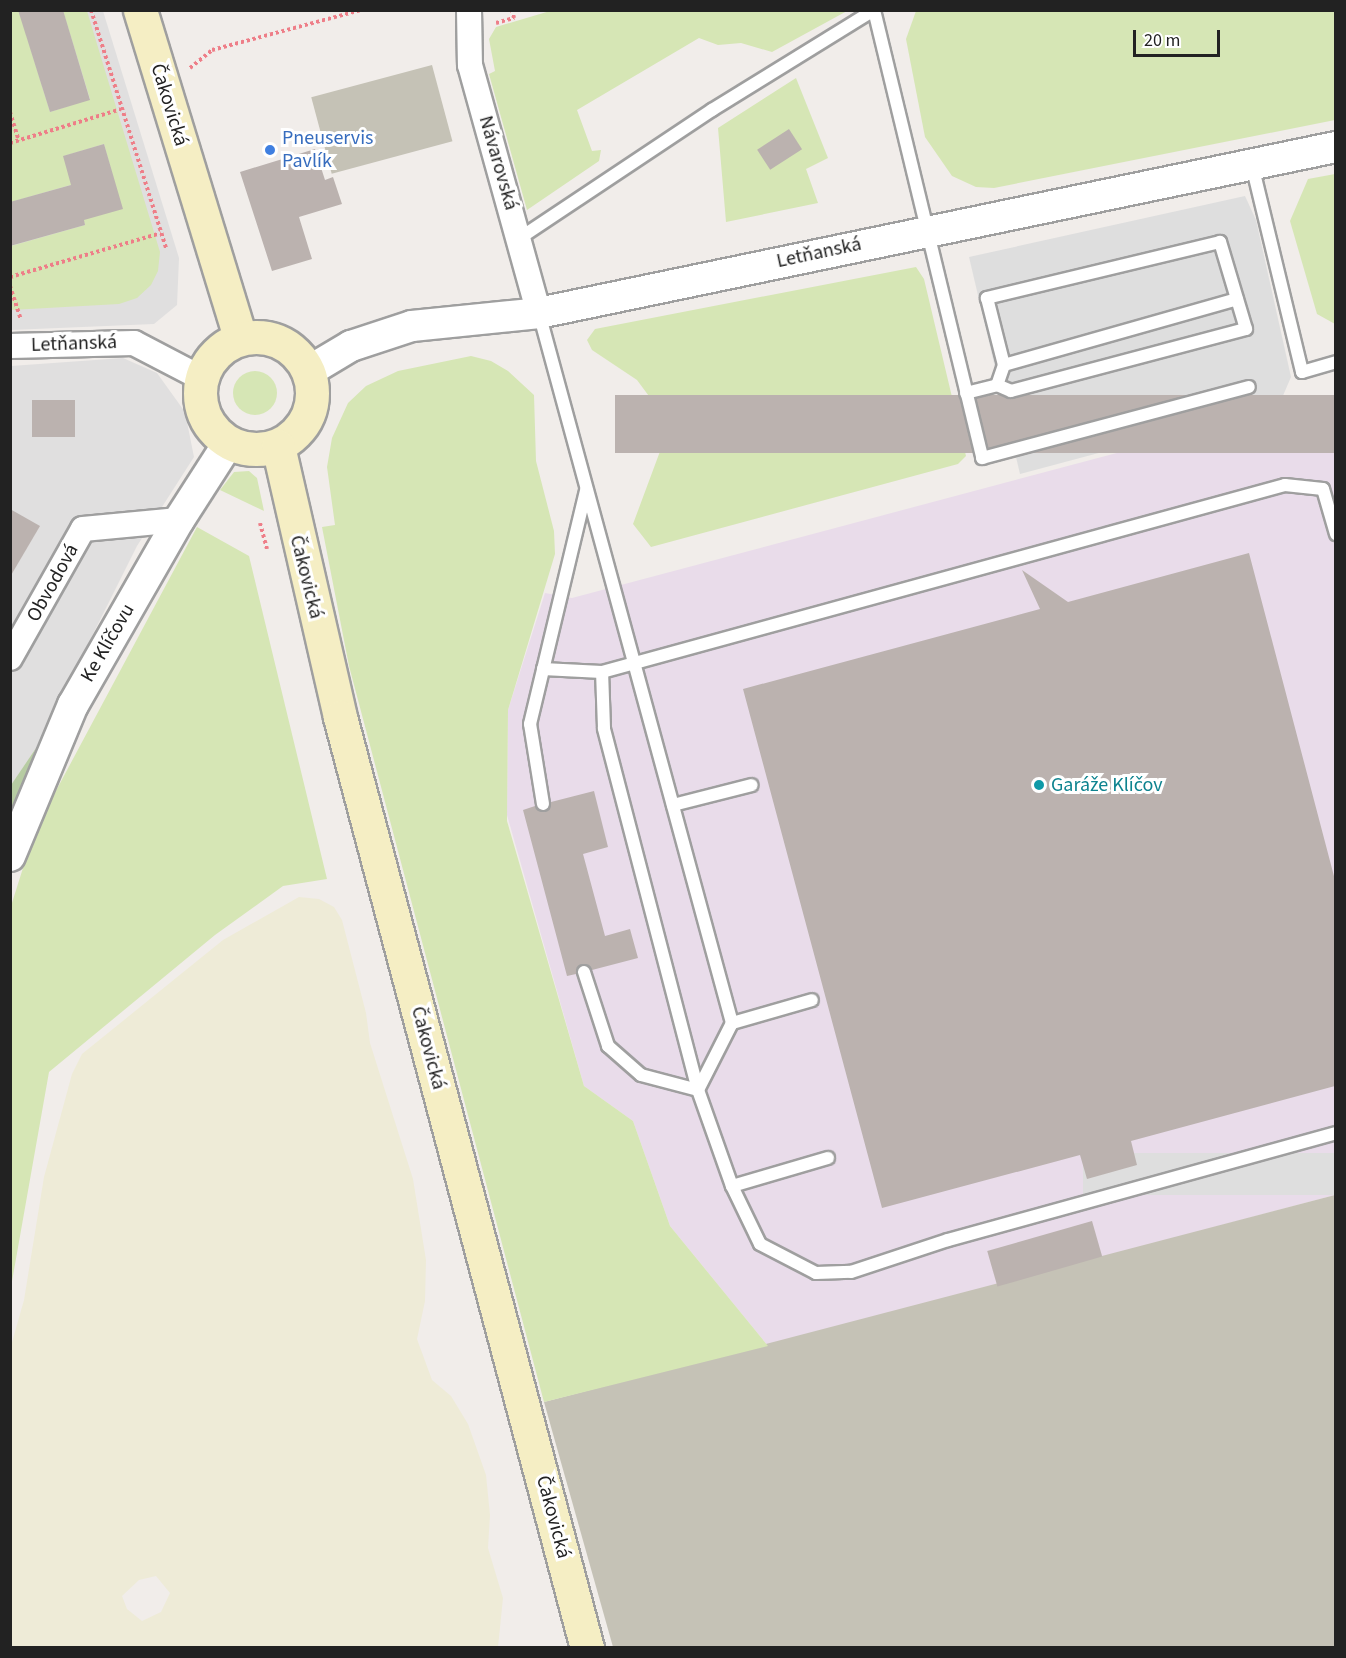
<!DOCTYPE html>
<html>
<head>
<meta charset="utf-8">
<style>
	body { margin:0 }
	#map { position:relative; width:1346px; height:1658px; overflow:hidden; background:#f1edea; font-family:"Source Sans 3",sans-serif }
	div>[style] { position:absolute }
	.residential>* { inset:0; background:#e0dfdf }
	.industrial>* { inset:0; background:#e9dcea }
	.construction>* { inset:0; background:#c5c2b6; transform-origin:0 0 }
	.farmland>* { inset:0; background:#eeebd7 }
	.grass>* { inset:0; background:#d6e6b5 }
	.round { border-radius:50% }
	.forest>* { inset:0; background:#b7cca3 }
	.parking>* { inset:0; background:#dedede; transform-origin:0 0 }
	.building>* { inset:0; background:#bbb2af; transform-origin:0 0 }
	.path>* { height:4px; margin-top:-2px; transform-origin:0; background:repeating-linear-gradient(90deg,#ee7e88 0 3px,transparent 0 6px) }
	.roads { filter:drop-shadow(2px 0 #9f9f9f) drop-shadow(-2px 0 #9f9f9f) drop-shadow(0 2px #9f9f9f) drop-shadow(0 -2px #9f9f9f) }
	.service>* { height:12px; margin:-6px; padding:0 6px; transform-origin:6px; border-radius:6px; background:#fff }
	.minor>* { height:24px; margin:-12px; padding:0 12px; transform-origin:12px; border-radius:12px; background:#fff }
	.tertiary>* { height:30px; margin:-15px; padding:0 15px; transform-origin:15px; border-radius:15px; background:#fff }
	.secondary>* { height:33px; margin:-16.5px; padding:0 16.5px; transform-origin:16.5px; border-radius:16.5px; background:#f5eec4 }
	.secondary>.ring { margin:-16.5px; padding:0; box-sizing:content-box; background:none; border:33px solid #f5eec4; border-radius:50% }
	.dots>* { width:16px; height:16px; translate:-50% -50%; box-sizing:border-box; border:3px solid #fff; border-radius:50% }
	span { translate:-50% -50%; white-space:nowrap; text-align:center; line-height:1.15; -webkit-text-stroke:6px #fff; paint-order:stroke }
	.street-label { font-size:20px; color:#222 }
	.shop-label { font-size:20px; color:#366cbe }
	.left { translate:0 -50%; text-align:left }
	.culture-label { font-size:20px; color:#0d838f }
	.frame { position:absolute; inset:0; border:12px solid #222; pointer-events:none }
	.scale { position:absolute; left:1133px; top:30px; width:87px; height:27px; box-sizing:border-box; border:3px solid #222; border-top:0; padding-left:8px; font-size:18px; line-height:21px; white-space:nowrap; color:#222; -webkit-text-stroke:4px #fff; paint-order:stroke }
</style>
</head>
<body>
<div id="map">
	<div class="residential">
		<i style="clip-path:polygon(10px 11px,103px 11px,179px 258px,177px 305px,154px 324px,11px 330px)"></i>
		<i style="clip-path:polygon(123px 358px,157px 373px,185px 412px,194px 457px,137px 546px,36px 748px,11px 785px,11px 366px)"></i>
	</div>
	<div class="industrial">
		<i style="clip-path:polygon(1335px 395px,1335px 1195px,768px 1346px,670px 1226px,633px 1121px,584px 1086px,507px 815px,508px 710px,545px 593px,572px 598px)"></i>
	</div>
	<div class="construction">
		<i style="left:432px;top:65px;width:79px;height:125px;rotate:75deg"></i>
		<i style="clip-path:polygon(1335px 1195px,1335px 1647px,613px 1647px,544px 1402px)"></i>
	</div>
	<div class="farmland">
		<i style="clip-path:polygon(evenodd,299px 897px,319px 899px,334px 907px,342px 920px,366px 1013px,370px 1043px,413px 1179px,426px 1260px,425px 1301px,417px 1339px,432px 1380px,451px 1396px,468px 1424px,486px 1475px,490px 1515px,488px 1548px,503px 1598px,498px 1647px,11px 1647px,11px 1346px,24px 1300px,44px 1177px,72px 1074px,82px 1054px,223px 940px,299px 897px,156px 1576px,170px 1593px,161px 1612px,142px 1621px,127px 1609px,122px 1596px,139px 1580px,156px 1576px)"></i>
	</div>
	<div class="grass">
		<i style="clip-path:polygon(11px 11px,19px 11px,50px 112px,90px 99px,63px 11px,87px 11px,160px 252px,158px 271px,151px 285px,137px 298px,119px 304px,11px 310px,11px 246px,85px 225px,81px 211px,122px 209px,104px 144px,64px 156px,74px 184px,11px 202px)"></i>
		<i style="clip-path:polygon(550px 11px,752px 12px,847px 11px,772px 52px,741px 43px,718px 45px,699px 38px,577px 110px,592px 151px,601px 150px,599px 161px,527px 210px,489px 74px,495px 71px,489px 39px,496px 27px)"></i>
		<i style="clip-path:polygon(916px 11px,1335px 11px,1335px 120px,994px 188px,976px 187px,952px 176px,925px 137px,906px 39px)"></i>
		<i style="clip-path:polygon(796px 78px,828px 158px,806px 169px,818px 203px,726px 222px,718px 128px)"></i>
		<i style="clip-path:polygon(1335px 174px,1336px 174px,1335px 324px,1317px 314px,1290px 221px,1308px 179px)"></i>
		<i style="clip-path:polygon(916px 267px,924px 279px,966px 456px,958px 464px,651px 547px,633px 524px,662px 446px,660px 411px,637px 380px,592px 350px,587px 340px,595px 329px)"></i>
		<i style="clip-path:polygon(471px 356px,491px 361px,508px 371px,534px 395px,536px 461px,554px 531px,555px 554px,508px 710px,507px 821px,584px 1086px,633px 1121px,670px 1226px,768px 1346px,544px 1402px,349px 666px,322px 527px,335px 525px,327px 467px,332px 438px,348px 403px,366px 386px,398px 371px)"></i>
		<i class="round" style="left:233px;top:371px;width:44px;height:44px"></i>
		<i style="clip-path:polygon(249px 471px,257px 478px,264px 511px,220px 490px,234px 472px)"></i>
		<i style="clip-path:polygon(197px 527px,249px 556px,327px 879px,283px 886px,215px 935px,49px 1072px,11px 1287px,11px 906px,35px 830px)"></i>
	</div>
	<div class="forest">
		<i style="clip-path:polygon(36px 748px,11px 816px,11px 785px)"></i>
	</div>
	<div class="parking">
		<i style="clip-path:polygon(1245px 196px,1256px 220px,1291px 377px,1279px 405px,1020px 474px,969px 257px)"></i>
		<i style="left:1335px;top:1153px;width:42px;height:252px;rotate:90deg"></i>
	</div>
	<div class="building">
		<i style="clip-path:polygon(18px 10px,63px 10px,90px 100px,50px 112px)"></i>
		<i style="left:789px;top:129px;width:24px;height:38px;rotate:57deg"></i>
		<i style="clip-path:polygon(104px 144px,123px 209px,84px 220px,85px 225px,10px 246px,10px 202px,71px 185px,63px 156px)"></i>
		<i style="clip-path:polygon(315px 149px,325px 180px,333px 177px,342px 204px,299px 217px,312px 259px,272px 271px,240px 172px)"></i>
		<i style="left:1335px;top:395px;width:58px;height:720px;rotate:90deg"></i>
		<i style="left:75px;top:400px;width:37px;height:43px;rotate:90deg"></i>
		<i style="clip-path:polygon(10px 509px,40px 526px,10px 577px)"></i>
		<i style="clip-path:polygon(1249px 553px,1335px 880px,1335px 1086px,1131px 1141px,1137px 1165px,1087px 1179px,1080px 1155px,882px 1208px,743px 689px,1040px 609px,1022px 570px,1068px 602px)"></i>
		<i style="clip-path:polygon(594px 791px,608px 847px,583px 854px,605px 936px,630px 929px,638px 958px,592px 970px,582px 964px,576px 974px,567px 976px,523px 810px,535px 806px,545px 812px,551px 802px)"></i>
		<i style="left:1092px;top:1221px;width:37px;height:109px;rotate:74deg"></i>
	</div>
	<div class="path">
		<i style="left:91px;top:10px;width:250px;rotate:72.5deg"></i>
		<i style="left:496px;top:23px;width:19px;rotate:-16deg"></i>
		<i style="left:514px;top:18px;width:8px;rotate:-104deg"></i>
		<i style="left:190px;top:68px;width:28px;rotate:-39deg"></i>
		<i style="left:212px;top:50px;width:154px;rotate:-15deg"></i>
		<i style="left:10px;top:112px;width:30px;rotate:73deg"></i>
		<i style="left:10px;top:143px;width:116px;rotate:-17deg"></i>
		<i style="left:10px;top:277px;width:157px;rotate:-16.2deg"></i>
		<i style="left:10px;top:286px;width:35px;rotate:72deg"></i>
		<i style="left:260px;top:523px;width:27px;rotate:75deg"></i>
	</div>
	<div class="roads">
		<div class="service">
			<i style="left:874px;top:10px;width:461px;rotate:76.4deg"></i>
			<i style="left:982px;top:458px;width:276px;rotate:-14.9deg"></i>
			<i style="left:1252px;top:165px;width:213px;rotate:76.4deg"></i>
			<i style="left:1302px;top:372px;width:35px;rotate:-16deg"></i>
			<i style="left:520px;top:238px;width:231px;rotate:-33.7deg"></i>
			<i style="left:712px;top:110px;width:190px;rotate:-31.7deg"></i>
			<i style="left:539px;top:313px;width:736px;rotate:74.79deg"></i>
			<i style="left:732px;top:1023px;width:75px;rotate:116.9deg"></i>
			<i style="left:698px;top:1090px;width:102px;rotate:70.5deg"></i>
			<i style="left:732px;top:1186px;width:64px;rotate:64.2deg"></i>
			<i style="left:760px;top:1244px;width:63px;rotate:27.4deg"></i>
			<i style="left:816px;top:1273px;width:35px;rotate:-2deg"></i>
			<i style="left:851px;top:1272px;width:102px;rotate:-18.3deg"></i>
			<i style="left:948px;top:1240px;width:402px;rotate:-15.4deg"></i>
			<i style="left:1004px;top:365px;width:242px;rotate:-15.8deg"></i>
			<i style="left:966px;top:393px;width:32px;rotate:-14deg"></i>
			<i style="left:997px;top:385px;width:15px;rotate:23deg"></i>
			<i style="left:1011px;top:391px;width:243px;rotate:-14.8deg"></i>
			<i style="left:1246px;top:329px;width:91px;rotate:-106.6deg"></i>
			<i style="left:1220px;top:242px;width:240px;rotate:166.5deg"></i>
			<i style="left:987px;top:298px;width:69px;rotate:75.8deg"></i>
			<i style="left:1004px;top:365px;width:21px;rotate:109deg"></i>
			<i style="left:543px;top:669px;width:59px;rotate:2.9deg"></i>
			<i style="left:602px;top:672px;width:708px;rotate:-15.31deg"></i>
			<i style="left:1285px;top:485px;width:38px;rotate:6deg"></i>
			<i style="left:1323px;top:489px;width:47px;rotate:73.9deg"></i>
			<i style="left:543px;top:804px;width:81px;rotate:-99.2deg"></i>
			<i style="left:530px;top:724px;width:241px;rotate:-76.5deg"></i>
			<i style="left:673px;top:805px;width:81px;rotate:-14.2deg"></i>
			<i style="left:584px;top:972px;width:78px;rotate:72deg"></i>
			<i style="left:608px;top:1046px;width:44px;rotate:41.3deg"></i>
			<i style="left:641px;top:1075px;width:59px;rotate:14.7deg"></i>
			<i style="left:698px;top:1090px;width:374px;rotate:-104.6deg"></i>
			<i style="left:604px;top:728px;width:56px;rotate:-92deg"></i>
			<i style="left:732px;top:1023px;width:83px;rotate:-16deg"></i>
			<i style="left:732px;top:1186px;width:100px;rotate:-16.3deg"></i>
		</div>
		<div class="minor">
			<i style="left:469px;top:10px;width:55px;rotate:89deg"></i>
			<i style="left:470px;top:65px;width:257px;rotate:74.5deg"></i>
			<i style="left:10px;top:346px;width:124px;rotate:-1.4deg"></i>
			<i style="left:134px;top:343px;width:76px;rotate:27.6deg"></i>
			<i style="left:10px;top:658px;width:148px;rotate:-60.5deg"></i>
			<i style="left:83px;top:529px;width:96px;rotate:-5.4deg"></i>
		</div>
		<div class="tertiary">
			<i style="left:309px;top:371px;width:49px;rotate:-30.8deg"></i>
			<i style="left:351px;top:346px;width:64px;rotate:-18.2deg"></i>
			<i style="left:412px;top:326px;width:128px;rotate:-5.8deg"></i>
			<i style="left:539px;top:313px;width:814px;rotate:-11.77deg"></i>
			<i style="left:10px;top:856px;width:164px;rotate:-67.4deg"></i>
			<i style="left:73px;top:705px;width:213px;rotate:-60.2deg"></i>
			<i style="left:179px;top:520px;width:93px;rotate:-57.3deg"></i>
		</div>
		<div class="secondary">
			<i style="left:140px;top:10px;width:343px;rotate:73deg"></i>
			<i class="ring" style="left:200px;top:337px;width:79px;height:79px"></i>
			<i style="left:278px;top:446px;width:278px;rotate:77.1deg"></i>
			<i style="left:340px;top:717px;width:963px;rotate:75.14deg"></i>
		</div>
	</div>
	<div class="dots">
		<i style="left:270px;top:150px;background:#3f7fe0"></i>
		<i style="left:1039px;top:785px;background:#0f9aa8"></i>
	</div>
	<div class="street-label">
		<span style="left:169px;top:105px;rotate:73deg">Čakovická</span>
		<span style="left:498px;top:163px;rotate:74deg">Návarovská</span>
		<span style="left:819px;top:253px;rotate:-12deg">Letňanská</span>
		<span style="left:74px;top:344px;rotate:-2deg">Letňanská</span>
		<span style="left:306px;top:577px;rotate:76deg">Čakovická</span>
		<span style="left:53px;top:583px;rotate:-61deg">Obvodová</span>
		<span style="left:108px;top:643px;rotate:-60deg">Ke Klíčovu</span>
		<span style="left:428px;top:1048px;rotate:75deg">Čakovická</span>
		<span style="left:553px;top:1517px;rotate:75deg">Čakovická</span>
	</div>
	<div class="shop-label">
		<span class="left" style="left:282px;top:150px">Pneuservis<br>Pavlík</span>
	</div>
	<div class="culture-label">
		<span class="left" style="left:1051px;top:785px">Garáže Klíčov</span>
	</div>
	<div class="frame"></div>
	<div class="scale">20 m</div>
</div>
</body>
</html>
